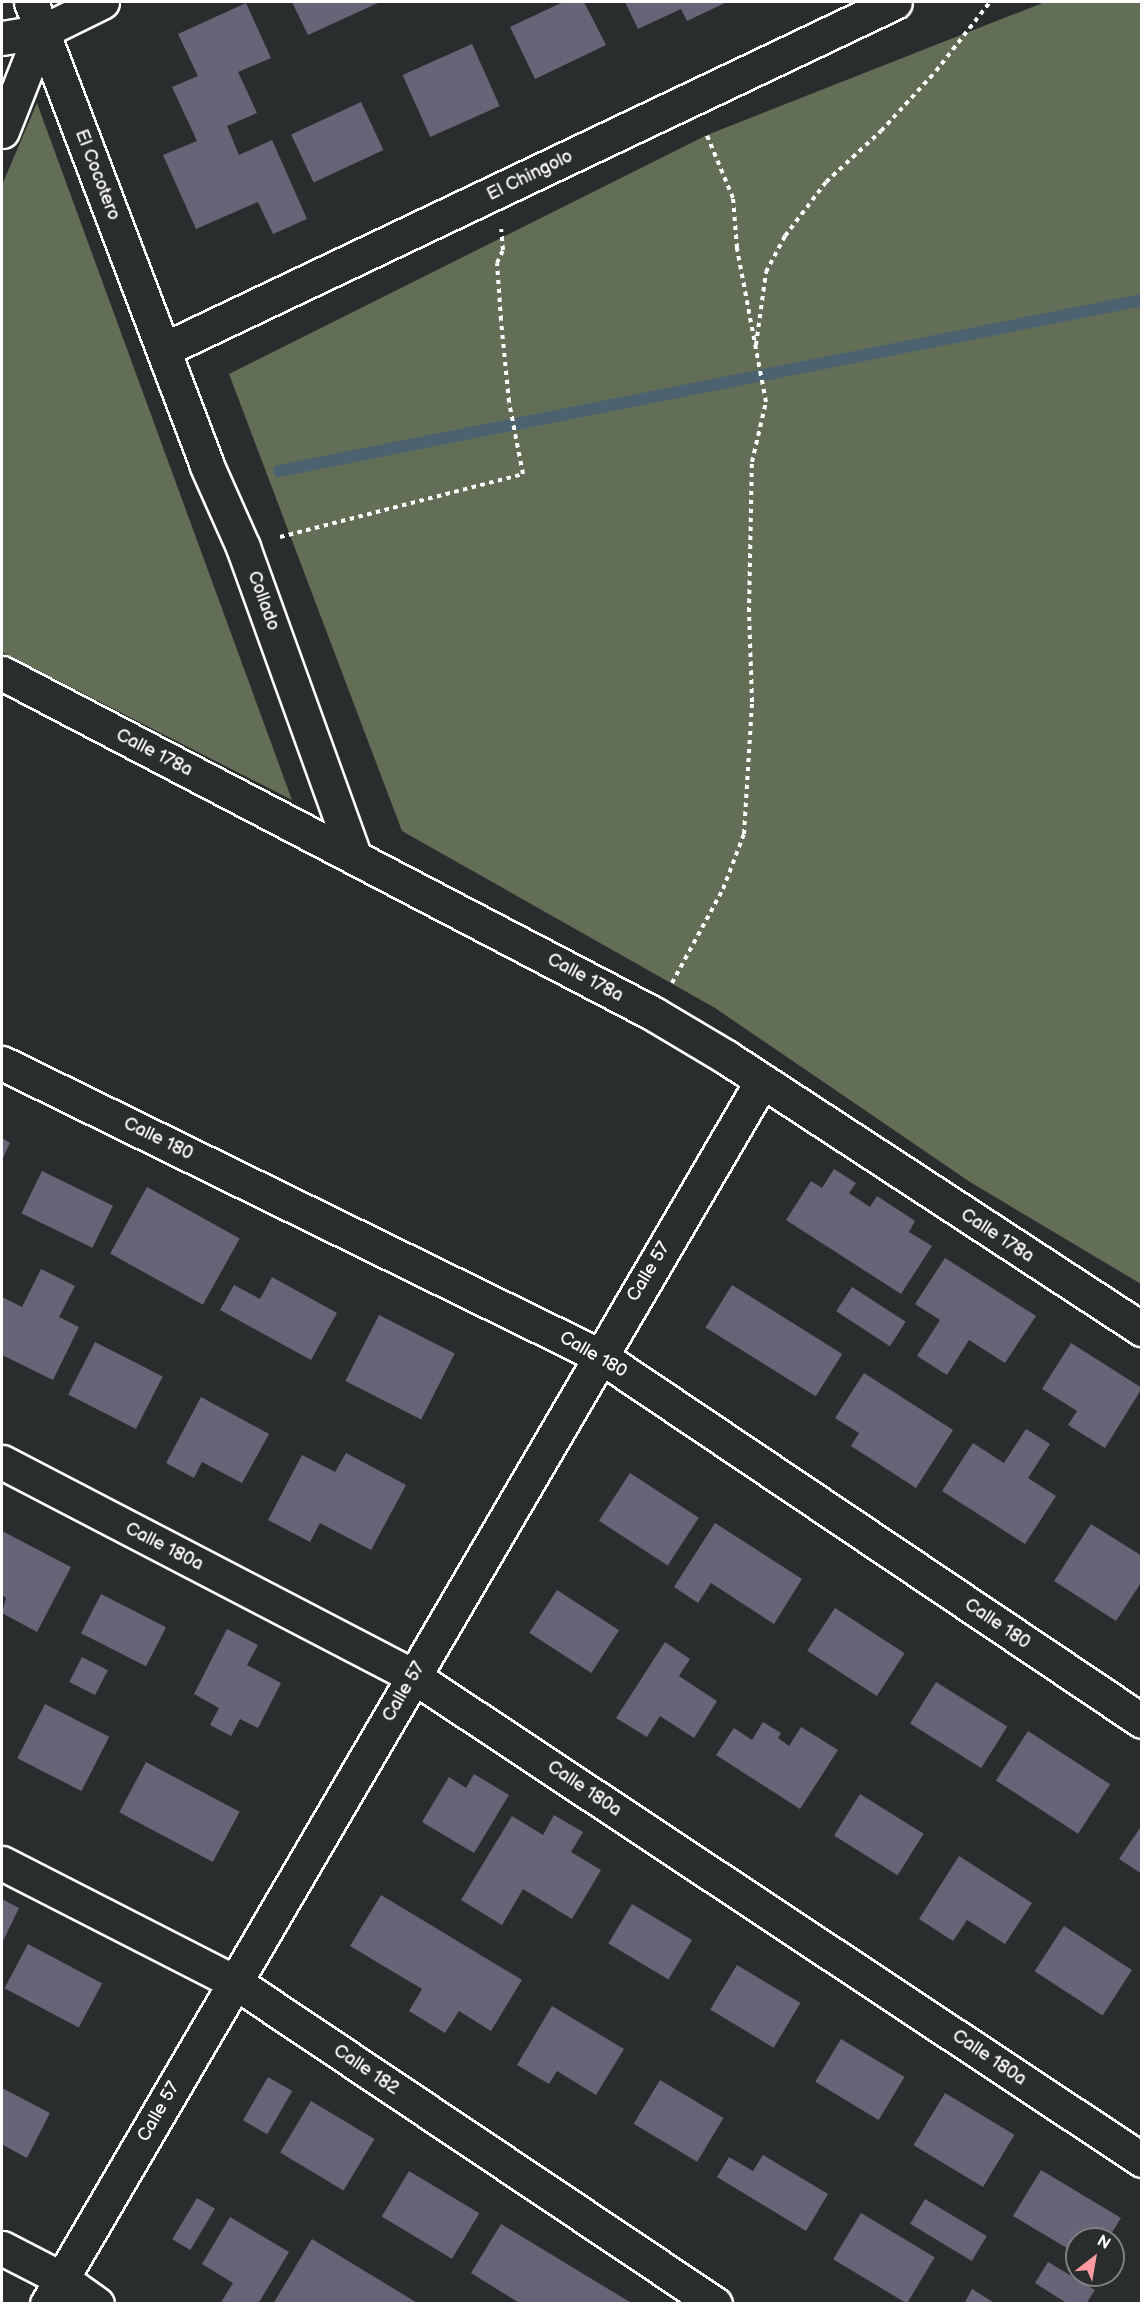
<!DOCTYPE html>
<html>
<head>
<meta charset="utf-8">
<style>
	body { margin:0 }
	#map { position:relative; width:1143px; height:2305px; overflow:hidden; background:#2a2d2e; font-family:"Balsamiq Sans",sans-serif }
	div>[style] { position:absolute }
	.green>* { inset:0; background:#626e55 }
	.stream>* { height:12px; margin:-6px; padding:0 6px; transform-origin:6px; border-radius:6px; background:#4d6271 }
	.building>* { inset:0; background:#676477; transform-origin:0 0 }
	.path>* { height:4px; margin-top:-2px; transform-origin:0; background:repeating-linear-gradient(90deg,#fff 0 4.5px,transparent 0 9px) }
	.roads { filter:drop-shadow(2px 0 #fff) drop-shadow(-2px 0 #fff) drop-shadow(0 2px #fff) drop-shadow(0 -2px #fff) }
	.street>* { height:33px; margin:-16.5px; padding:0 16.5px; transform-origin:16.5px; border-radius:16.5px; background:#2a2d2e }
	span { translate:-50% -50%; white-space:nowrap; text-align:center; line-height:1.15; -webkit-text-stroke:6px #2a2d2e; paint-order:stroke }
	.street-label { font-size:18px; color:#fff }
	.frame { position:absolute; inset:0; border:3px solid #fff; pointer-events:none }
	.north { position:absolute; left:1065px; top:2227px; width:60px; height:60px; box-sizing:border-box; background:#2a2d2e; border:2px solid #7f8182; border-radius:50%; rotate:31deg; font-size:16px; font-weight:700; line-height:24px; text-align:center; color:#fff }
	.north::after { content:''; display:block; margin:auto; width:21px; height:27px; background:#ff9aa2; clip-path:polygon(50% 0,100% 100%,50% 72%,0 100%) }
</style>
</head>
<body>
<div id="map">
	<div class="green">
		<i style="clip-path:polygon(1045px 2px,1141px 2px,1141px 1284px,970px 1182px,715px 1008px,402px 831px,229px 374px,707px 135px)"></i>
		<i style="clip-path:polygon(37px 103px,292px 800px,2px 652px,2px 185px)"></i>
	</div>
	<div class="stream">
		<i style="left:279px;top:471px;width:880px;rotate:-11.21deg"></i>
	</div>
	<div class="building">
		<i style="clip-path:polygon(292px 2px,380px 2px,308px 35px)"></i>
		<i style="clip-path:polygon(563px 2px,584px 2px,606px 45px,535px 79px,510px 27px)"></i>
		<i style="clip-path:polygon(625px 2px,727px 2px,687px 21px,681px 9px,638px 29px)"></i>
		<i style="clip-path:polygon(246px 3px,271px 58px,238px 72px,257px 113px,227px 126px,239px 155px,272px 140px,307px 219px,273px 234px,258px 202px,196px 229px,163px 155px,197px 141px,172px 87px,198px 76px,178px 34px)"></i>
		<i style="left:472px;top:44px;width:68px;height:76px;rotate:66deg"></i>
		<i style="left:361px;top:102px;width:53px;height:77px;rotate:65deg"></i>
		<i style="clip-path:polygon(2px 1138px,10px 1143px,2px 1160px)"></i>
		<i style="clip-path:polygon(834px 1169px,856px 1183px,849px 1193px,870px 1207px,877px 1196px,915px 1221px,909px 1232px,932px 1246px,901px 1294px,786px 1220px,811px 1181px,822px 1188px)"></i>
		<i style="left:42px;top:1171px;width:79px;height:47px;rotate:26deg"></i>
		<i style="left:147px;top:1187px;width:106px;height:76px;rotate:29deg"></i>
		<i style="clip-path:polygon(945px 1258px,1036px 1316px,1005px 1363px,969px 1340px,947px 1375px,917px 1356px,940px 1320px,915px 1304px)"></i>
		<i style="clip-path:polygon(41px 1269px,75px 1286px,59px 1317px,79px 1327px,53px 1380px,2px 1355px,2px 1297px,22px 1307px)"></i>
		<i style="clip-path:polygon(272px 1277px,337px 1313px,311px 1360px,220px 1310px,234px 1285px,260px 1299px)"></i>
		<i style="left:732px;top:1285px;width:130px;height:50px;rotate:32deg"></i>
		<i style="left:852px;top:1287px;width:64px;height:29px;rotate:33deg"></i>
		<i style="left:379px;top:1315px;width:85px;height:74px;rotate:27deg"></i>
		<i style="left:95px;top:1342px;width:76px;height:59px;rotate:27deg"></i>
		<i style="clip-path:polygon(1071px 1343px,1142px 1388px,1105px 1448px,1068px 1425px,1077px 1411px,1042px 1389px)"></i>
		<i style="clip-path:polygon(864px 1373px,953px 1430px,916px 1488px,851px 1446px,859px 1433px,835px 1418px)"></i>
		<i style="clip-path:polygon(201px 1397px,269px 1434px,242px 1483px,202px 1462px,194px 1478px,166px 1463px)"></i>
		<i style="clip-path:polygon(1026px 1429px,1050px 1444px,1028px 1478px,1056px 1496px,1025px 1544px,942px 1491px,973px 1443px,1004px 1463px)"></i>
		<i style="clip-path:polygon(346px 1453px,406px 1485px,371px 1550px,320px 1523px,310px 1542px,268px 1520px,302px 1455px,335px 1472px)"></i>
		<i style="left:630px;top:1473px;width:82px;height:57px;rotate:33deg"></i>
		<i style="clip-path:polygon(715px 1523px,802px 1579px,774px 1624px,711px 1583px,698px 1603px,674px 1587px)"></i>
		<i style="clip-path:polygon(1091px 1524px,1142px 1556px,1142px 1581px,1116px 1621px,1054px 1581px)"></i>
		<i style="clip-path:polygon(2px 1531px,71px 1567px,37px 1632px,2px 1613px,6px 1598px,2px 1595px)"></i>
		<i style="left:557px;top:1590px;width:74px;height:51px;rotate:33deg"></i>
		<i style="left:101px;top:1594px;width:73px;height:44px;rotate:27deg"></i>
		<i style="left:835px;top:1608px;width:83px;height:51px;rotate:33deg"></i>
		<i style="clip-path:polygon(227px 1629px,258px 1645px,247px 1665px,281px 1683px,258px 1728px,240px 1719px,231px 1736px,210px 1725px,219px 1708px,194px 1694px)"></i>
		<i style="clip-path:polygon(665px 1642px,690px 1659px,679px 1676px,717px 1701px,694px 1738px,660px 1716px,647px 1737px,616px 1718px)"></i>
		<i style="left:82px;top:1657px;width:29px;height:28px;rotate:27deg"></i>
		<i style="left:936px;top:1682px;width:84px;height:49px;rotate:32deg"></i>
		<i style="left:45px;top:1704px;width:72px;height:61px;rotate:27deg"></i>
		<i style="clip-path:polygon(763px 1722px,781px 1733px,778px 1738px,789px 1746px,801px 1727px,838px 1750px,800px 1809px,716px 1755px,734px 1728px,752px 1740px)"></i>
		<i style="left:1028px;top:1731px;width:98px;height:59px;rotate:33deg"></i>
		<i style="left:146px;top:1762px;width:106px;height:57px;rotate:28deg"></i>
		<i style="clip-path:polygon(474px 1774px,509px 1795px,474px 1853px,422px 1822px,449px 1777px,466px 1788px)"></i>
		<i style="left:860px;top:1794px;width:75px;height:49px;rotate:32deg"></i>
		<i style="clip-path:polygon(554px 1815px,583px 1832px,571px 1852px,601px 1870px,572px 1919px,523px 1889px,502px 1925px,461px 1900px,512px 1816px,543px 1835px)"></i>
		<i style="clip-path:polygon(1142px 1825px,1142px 1874px,1119px 1859px)"></i>
		<i style="clip-path:polygon(959px 1856px,1032px 1903px,1005px 1944px,967px 1920px,953px 1941px,919px 1919px)"></i>
		<i style="clip-path:polygon(381px 1895px,522px 1980px,491px 2031px,459px 2011px,445px 2033px,409px 2011px,422px 1989px,350px 1946px)"></i>
		<i style="clip-path:polygon(2px 1899px,19px 1908px,2px 1943px)"></i>
		<i style="left:632px;top:1904px;width:70px;height:46px;rotate:31deg"></i>
		<i style="left:1064px;top:1926px;width:81px;height:54px;rotate:33deg"></i>
		<i style="left:28px;top:1944px;width:84px;height:50px;rotate:28deg"></i>
		<i style="left:737px;top:1965px;width:74px;height:52px;rotate:31deg"></i>
		<i style="clip-path:polygon(552px 2006px,624px 2049px,596px 2095px,557px 2071px,549px 2084px,517px 2065px)"></i>
		<i style="left:841px;top:2039px;width:74px;height:50px;rotate:31deg"></i>
		<i style="left:268px;top:2077px;width:28px;height:50px;rotate:30deg"></i>
		<i style="left:660px;top:2080px;width:74px;height:51px;rotate:31deg"></i>
		<i style="clip-path:polygon(2px 2088px,50px 2113px,27px 2158px,3px 2145px,2px 2149px)"></i>
		<i style="left:945px;top:2093px;width:81px;height:61px;rotate:31deg"></i>
		<i style="left:311px;top:2101px;width:74px;height:60px;rotate:31deg"></i>
		<i style="clip-path:polygon(763px 2155px,828px 2194px,806px 2231px,717px 2177px,729px 2157px,753px 2171px)"></i>
		<i style="clip-path:polygon(1041px 2170px,1121px 2218px,1108px 2239px,1077px 2239px,1077px 2254px,1013px 2216px)"></i>
		<i style="left:409px;top:2171px;width:82px;height:53px;rotate:31deg"></i>
		<i style="left:197px;top:2198px;width:21px;height:48px;rotate:31deg"></i>
		<i style="left:925px;top:2199px;width:72px;height:29px;rotate:31deg"></i>
		<i style="left:861px;top:2213px;width:86px;height:54px;rotate:31deg"></i>
		<i style="clip-path:polygon(230px 2217px,289px 2252px,258px 2304px,220px 2304px,233px 2283px,202px 2264px)"></i>
		<i style="clip-path:polygon(501px 2224px,633px 2304px,521px 2304px,471px 2273px)"></i>
		<i style="clip-path:polygon(312px 2239px,419px 2304px,273px 2304px)"></i>
		<i style="clip-path:polygon(1048px 2262px,1095px 2290px,1086px 2304px,1068px 2304px,1035px 2283px)"></i>
		<i style="clip-path:polygon(972px 2289px,996px 2304px,964px 2304px)"></i>
	</div>
	<div class="path">
		<i style="left:756px;top:345px;width:74px;rotate:-82.2deg"></i>
		<i style="left:766px;top:272px;width:41px;rotate:-62.2deg"></i>
		<i style="left:785px;top:236px;width:68px;rotate:-52.8deg"></i>
		<i style="left:826px;top:182px;width:75px;rotate:-42.8deg"></i>
		<i style="left:881px;top:131px;width:81px;rotate:-47.5deg"></i>
		<i style="left:936px;top:71px;width:88px;rotate:-52deg"></i>
		<i style="left:280px;top:537px;width:251px;rotate:-14.5deg"></i>
		<i style="left:523px;top:474px;width:73px;rotate:-101deg"></i>
		<i style="left:509px;top:402px;width:82px;rotate:-95.6deg"></i>
		<i style="left:501px;top:320px;width:57px;rotate:-94deg"></i>
		<i style="left:497px;top:263px;width:14px;rotate:-65deg"></i>
		<i style="left:503px;top:250px;width:21px;rotate:-95deg"></i>
		<i style="left:672px;top:983px;width:107px;rotate:-61.5deg"></i>
		<i style="left:723px;top:889px;width:59px;rotate:-69.1deg"></i>
		<i style="left:744px;top:834px;width:132px;rotate:-86.5deg"></i>
		<i style="left:752px;top:702px;width:90px;rotate:-91.9deg"></i>
		<i style="left:749px;top:612px;width:150px;rotate:-88.9deg"></i>
		<i style="left:752px;top:462px;width:62px;rotate:-76.9deg"></i>
		<i style="left:766px;top:402px;width:157px;rotate:-100.7deg"></i>
		<i style="left:737px;top:248px;width:50px;rotate:-94.6deg"></i>
		<i style="left:733px;top:198px;width:70px;rotate:-112.6deg"></i>
	</div>
	<div class="roads">
		<div class="street">
			<i style="left:31px;top:2px;width:496px;rotate:69.2deg"></i>
			<i style="left:207px;top:466px;width:89px;rotate:66deg"></i>
			<i style="left:243px;top:547px;width:328px;rotate:70.2deg"></i>
			<i style="left:2px;top:38px;width:39px;rotate:-9deg"></i>
			<i style="left:41px;top:32px;width:68px;rotate:-26.2deg"></i>
			<i style="left:2px;top:131px;width:106px;rotate:-68.5deg"></i>
			<i style="left:165px;top:349px;width:808px;rotate:-25.42deg"></i>
			<i style="left:2px;top:673px;width:736px;rotate:27.61deg"></i>
			<i style="left:654px;top:1014px;width:84px;rotate:30.8deg"></i>
			<i style="left:726px;top:1057px;width:497px;rotate:33.2deg"></i>
			<i style="left:2px;top:1063px;width:666px;rotate:26.1deg"></i>
			<i style="left:600px;top:1356px;width:653px;rotate:33.96deg"></i>
			<i style="left:2px;top:1462px;width:463px;rotate:27.5deg"></i>
			<i style="left:413px;top:1676px;width:875px;rotate:33.58deg"></i>
			<i style="left:2px;top:1863px;width:262px;rotate:27.1deg"></i>
			<i style="left:235px;top:1982px;width:578px;rotate:33.86deg"></i>
			<i style="left:2px;top:2248px;width:68px;rotate:27.3deg"></i>
			<i style="left:62px;top:2279px;width:43px;rotate:35.5deg"></i>
			<i style="left:47px;top:2304px;width:1417px;rotate:-59.69deg"></i>
		</div>
	</div>
	<div class="street-label">
		<span style="left:97px;top:175px;rotate:69deg">El Cocotero</span>
		<span style="left:530px;top:176px;rotate:-26deg">El Chingolo</span>
		<span style="left:263px;top:601px;rotate:70deg">Collado</span>
		<span style="left:154px;top:753px;rotate:27deg">Calle 178a</span>
		<span style="left:585px;top:978px;rotate:28deg">Calle 178a</span>
		<span style="left:158px;top:1139px;rotate:26deg">Calle 180</span>
		<span style="left:997px;top:1236px;rotate:33deg">Calle 178a</span>
		<span style="left:649px;top:1272px;rotate:-59deg">Calle 57</span>
		<span style="left:593px;top:1355px;rotate:30deg">Calle 180</span>
		<span style="left:164px;top:1547px;rotate:27deg">Calle 180a</span>
		<span style="left:997px;top:1624px;rotate:34deg">Calle 180</span>
		<span style="left:404px;top:1692px;rotate:-60deg">Calle 57</span>
		<span style="left:584px;top:1789px;rotate:34deg">Calle 180a</span>
		<span style="left:989px;top:2058px;rotate:34deg">Calle 180a</span>
		<span style="left:366px;top:2070px;rotate:34deg">Calle 182</span>
		<span style="left:159px;top:2112px;rotate:-60deg">Calle 57</span>
	</div>
	<div class="frame"></div>
	<div class="north">N</div>
</div>
</body>
</html>
